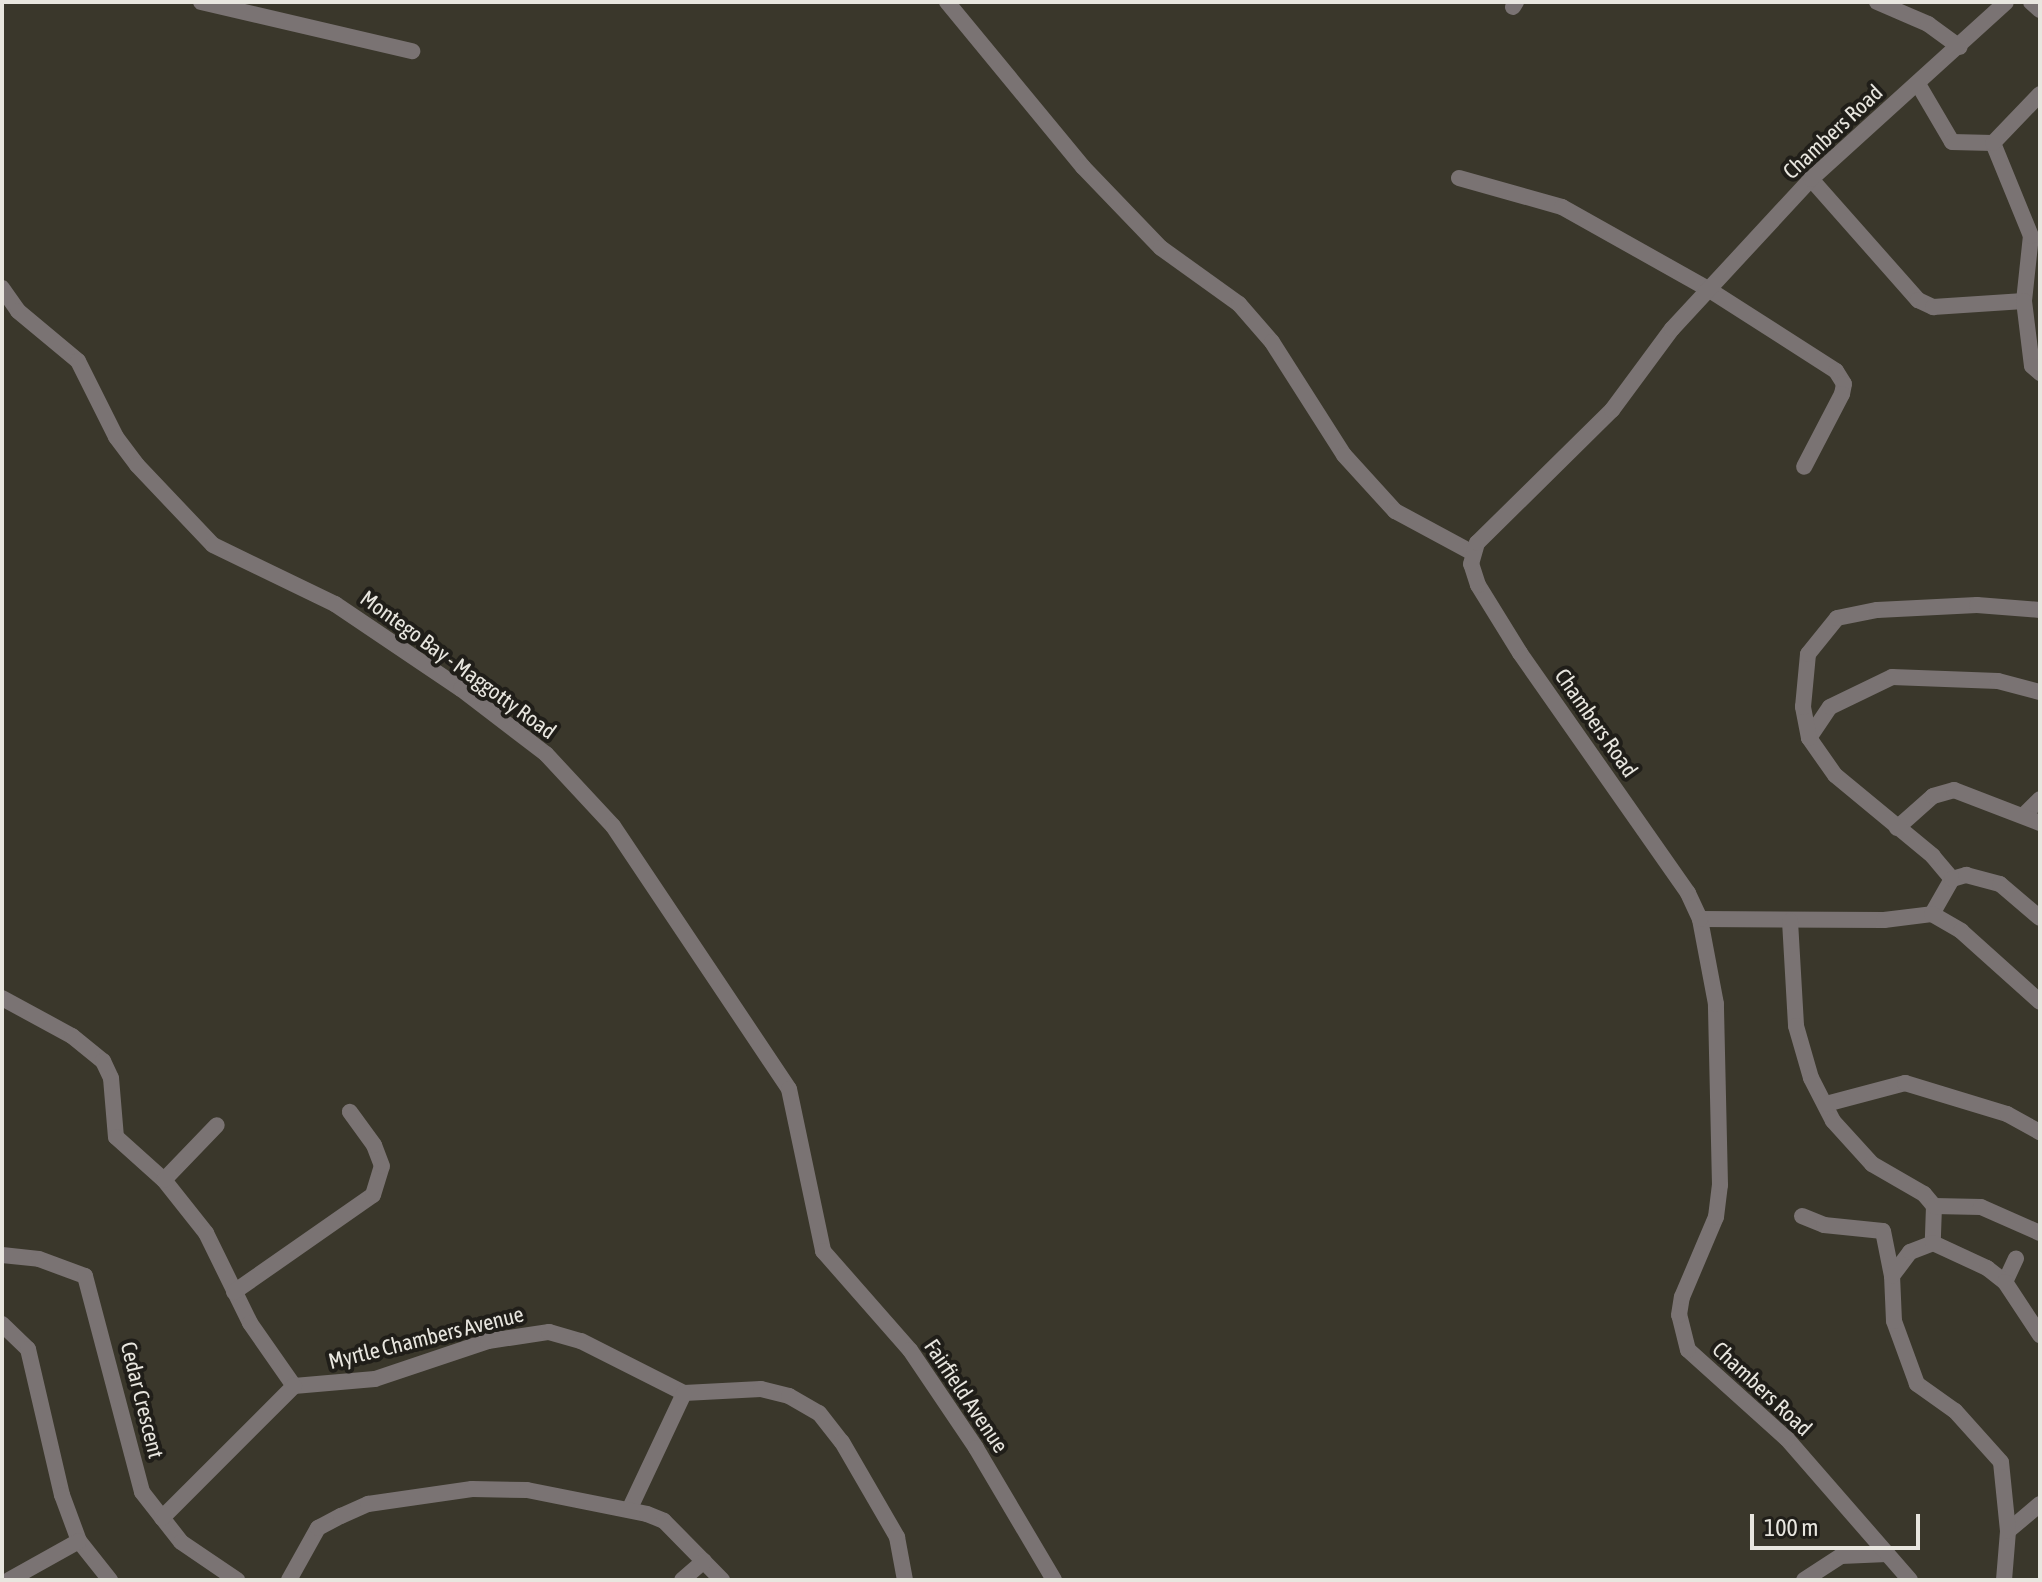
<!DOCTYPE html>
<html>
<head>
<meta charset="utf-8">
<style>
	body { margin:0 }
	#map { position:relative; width:2042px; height:1582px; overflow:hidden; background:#3a372b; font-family:"Asap Condensed",sans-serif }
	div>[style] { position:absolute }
	.minor>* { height:16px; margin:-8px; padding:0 8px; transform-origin:8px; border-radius:8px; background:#7a7373 }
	span { translate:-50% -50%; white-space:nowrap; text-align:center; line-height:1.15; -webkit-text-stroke:8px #201e19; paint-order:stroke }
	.street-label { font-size:22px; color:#e8e6df }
	.frame { position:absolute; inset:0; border:4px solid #e8e6df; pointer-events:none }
	.scale { position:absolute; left:1750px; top:1514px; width:170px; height:36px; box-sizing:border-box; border:4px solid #e8e6df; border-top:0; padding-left:10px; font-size:24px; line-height:28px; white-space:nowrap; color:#e8e6df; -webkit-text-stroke:6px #201e19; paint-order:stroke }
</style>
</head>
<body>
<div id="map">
	<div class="minor">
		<i style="left:201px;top:2px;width:217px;rotate:13.1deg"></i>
		<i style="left:947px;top:2px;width:214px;rotate:50.5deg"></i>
		<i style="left:1083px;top:167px;width:112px;rotate:46.1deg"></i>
		<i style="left:1161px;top:248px;width:96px;rotate:35.7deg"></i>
		<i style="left:1239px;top:304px;width:50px;rotate:49deg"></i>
		<i style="left:1272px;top:342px;width:134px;rotate:57.5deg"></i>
		<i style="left:1344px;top:455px;width:76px;rotate:47.7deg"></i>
		<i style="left:1395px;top:511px;width:89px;rotate:28.3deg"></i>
		<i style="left:1877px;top:2px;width:56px;rotate:23.3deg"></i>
		<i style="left:1928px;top:24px;width:39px;rotate:36deg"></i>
		<i style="left:2031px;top:2px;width:12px;rotate:42deg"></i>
		<i style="left:1513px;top:7px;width:6px;rotate:-59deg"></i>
		<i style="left:1918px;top:84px;width:67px;rotate:59.6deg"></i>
		<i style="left:1952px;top:142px;width:41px;rotate:1.4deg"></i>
		<i style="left:1459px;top:178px;width:107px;rotate:15.7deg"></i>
		<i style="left:1562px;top:207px;width:167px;rotate:29.3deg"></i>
		<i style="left:1708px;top:289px;width:152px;rotate:32.6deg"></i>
		<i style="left:1836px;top:371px;width:15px;rotate:58deg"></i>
		<i style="left:1844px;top:384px;width:10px;rotate:101deg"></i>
		<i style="left:1842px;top:394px;width:82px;rotate:117.5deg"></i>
		<i style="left:1811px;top:179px;width:162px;rotate:48.5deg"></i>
		<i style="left:1918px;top:300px;width:17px;rotate:25deg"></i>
		<i style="left:1933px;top:307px;width:91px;rotate:-3.8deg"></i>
		<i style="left:2024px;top:301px;width:65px;rotate:-83.9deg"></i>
		<i style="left:2031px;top:236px;width:100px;rotate:-112.2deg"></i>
		<i style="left:1993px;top:143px;width:68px;rotate:-46.2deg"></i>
		<i style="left:2px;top:288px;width:28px;rotate:55deg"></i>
		<i style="left:18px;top:311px;width:78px;rotate:39.8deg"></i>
		<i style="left:78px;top:361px;width:85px;rotate:63.4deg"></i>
		<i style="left:116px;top:437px;width:35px;rotate:53deg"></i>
		<i style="left:137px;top:465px;width:110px;rotate:46.5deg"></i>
		<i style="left:213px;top:545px;width:136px;rotate:25.8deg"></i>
		<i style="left:335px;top:604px;width:152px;rotate:34deg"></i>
		<i style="left:461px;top:689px;width:107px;rotate:37.4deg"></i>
		<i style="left:546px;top:754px;width:98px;rotate:47.1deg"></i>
		<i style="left:613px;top:826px;width:316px;rotate:56.2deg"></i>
		<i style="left:789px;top:1089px;width:166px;rotate:78.1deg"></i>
		<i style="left:823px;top:1251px;width:132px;rotate:48.7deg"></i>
		<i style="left:910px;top:1350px;width:118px;rotate:56deg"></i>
		<i style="left:976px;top:1448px;width:153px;rotate:59.4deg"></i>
		<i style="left:2024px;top:301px;width:65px;rotate:83deg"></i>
		<i style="left:2032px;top:366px;width:11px;rotate:41deg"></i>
		<i style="left:1809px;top:738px;width:37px;rotate:-56deg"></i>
		<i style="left:1830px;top:707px;width:69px;rotate:-25.8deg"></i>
		<i style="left:1892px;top:677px;width:106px;rotate:2.2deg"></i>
		<i style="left:1998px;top:681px;width:43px;rotate:14.7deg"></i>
		<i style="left:2025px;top:814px;width:21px;rotate:-45deg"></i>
		<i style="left:1897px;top:828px;width:48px;rotate:-41.6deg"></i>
		<i style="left:1933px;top:796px;width:22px;rotate:-16deg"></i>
		<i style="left:1954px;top:790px;width:92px;rotate:21deg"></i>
		<i style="left:1952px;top:879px;width:30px;rotate:-130deg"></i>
		<i style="left:1933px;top:856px;width:127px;rotate:-140.4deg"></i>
		<i style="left:1835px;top:775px;width:45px;rotate:-125.1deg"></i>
		<i style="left:1809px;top:738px;width:32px;rotate:-101deg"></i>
		<i style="left:1803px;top:707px;width:53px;rotate:-84.6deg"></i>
		<i style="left:1808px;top:654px;width:46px;rotate:-51.1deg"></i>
		<i style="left:1837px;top:618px;width:41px;rotate:-11.3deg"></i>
		<i style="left:1877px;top:610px;width:100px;rotate:-2.9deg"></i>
		<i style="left:1977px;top:605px;width:63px;rotate:4.5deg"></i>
		<i style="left:1932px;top:914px;width:40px;rotate:-60.3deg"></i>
		<i style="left:1952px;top:879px;width:15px;rotate:-16deg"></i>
		<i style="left:1966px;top:875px;width:35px;rotate:15deg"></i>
		<i style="left:2000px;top:884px;width:52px;rotate:40.4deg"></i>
		<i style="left:1700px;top:919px;width:184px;rotate:0.3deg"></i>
		<i style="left:1884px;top:920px;width:48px;rotate:-7.1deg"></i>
		<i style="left:1932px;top:914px;width:34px;rotate:30deg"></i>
		<i style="left:1961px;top:931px;width:106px;rotate:41.9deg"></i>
		<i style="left:1790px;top:921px;width:105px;rotate:86.7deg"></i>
		<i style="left:1796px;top:1026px;width:54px;rotate:73.9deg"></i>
		<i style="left:1811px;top:1078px;width:48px;rotate:62.9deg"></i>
		<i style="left:1833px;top:1121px;width:58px;rotate:47.8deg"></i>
		<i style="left:1872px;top:1164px;width:60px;rotate:30deg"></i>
		<i style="left:1924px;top:1194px;width:16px;rotate:50deg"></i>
		<i style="left:1934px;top:1206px;width:37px;rotate:92deg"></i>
		<i style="left:2px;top:998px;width:80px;rotate:28.5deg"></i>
		<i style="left:72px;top:1036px;width:40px;rotate:39deg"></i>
		<i style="left:103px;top:1061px;width:19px;rotate:65deg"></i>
		<i style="left:111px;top:1078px;width:59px;rotate:85.2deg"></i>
		<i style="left:116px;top:1137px;width:64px;rotate:41.9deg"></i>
		<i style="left:164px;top:1180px;width:68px;rotate:51.6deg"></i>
		<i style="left:206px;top:1233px;width:100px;rotate:63.9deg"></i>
		<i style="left:250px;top:1323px;width:77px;rotate:55.1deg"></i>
		<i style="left:1826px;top:1104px;width:82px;rotate:-14.9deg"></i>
		<i style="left:1905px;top:1083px;width:107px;rotate:16.9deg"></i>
		<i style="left:2007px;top:1114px;width:38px;rotate:29deg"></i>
		<i style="left:164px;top:1180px;width:76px;rotate:-46.1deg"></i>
		<i style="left:1934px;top:1206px;width:47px;rotate:1.2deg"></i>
		<i style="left:1981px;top:1207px;width:64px;rotate:23.8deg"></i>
		<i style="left:1802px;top:1216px;width:24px;rotate:22deg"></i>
		<i style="left:1824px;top:1225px;width:59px;rotate:5.8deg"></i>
		<i style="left:1883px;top:1231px;width:46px;rotate:78.7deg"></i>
		<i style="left:2px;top:1255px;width:37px;rotate:6deg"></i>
		<i style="left:39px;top:1259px;width:49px;rotate:20.3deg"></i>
		<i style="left:85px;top:1276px;width:223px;rotate:75.2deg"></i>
		<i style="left:142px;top:1492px;width:63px;rotate:52deg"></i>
		<i style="left:181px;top:1542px;width:68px;rotate:34.2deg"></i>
		<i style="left:2005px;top:1282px;width:26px;rotate:-65deg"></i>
		<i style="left:234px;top:1292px;width:169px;rotate:-34.9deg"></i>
		<i style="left:373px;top:1195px;width:30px;rotate:-73deg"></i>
		<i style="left:382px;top:1166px;width:22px;rotate:-111deg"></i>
		<i style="left:374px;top:1145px;width:41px;rotate:-126deg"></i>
		<i style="left:2px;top:1324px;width:36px;rotate:44deg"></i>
		<i style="left:28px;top:1349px;width:150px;rotate:76.9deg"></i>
		<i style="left:62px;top:1495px;width:49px;rotate:69.7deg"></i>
		<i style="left:79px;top:1541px;width:50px;rotate:51.5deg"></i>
		<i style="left:294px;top:1386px;width:81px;rotate:-4.9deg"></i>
		<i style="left:375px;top:1379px;width:119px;rotate:-18.6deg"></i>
		<i style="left:488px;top:1341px;width:62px;rotate:-8.4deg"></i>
		<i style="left:549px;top:1332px;width:33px;rotate:16deg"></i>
		<i style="left:581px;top:1341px;width:115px;rotate:26.8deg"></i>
		<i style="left:684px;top:1393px;width:77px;rotate:-3deg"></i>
		<i style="left:761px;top:1389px;width:29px;rotate:14deg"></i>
		<i style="left:789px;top:1396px;width:34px;rotate:30deg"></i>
		<i style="left:819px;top:1413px;width:37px;rotate:52deg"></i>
		<i style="left:842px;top:1442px;width:110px;rotate:59.9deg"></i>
		<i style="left:897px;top:1537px;width:44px;rotate:79.5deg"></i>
		<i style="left:630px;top:1508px;width:127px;rotate:-64.8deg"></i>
		<i style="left:162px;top:1518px;width:187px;rotate:-45deg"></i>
		<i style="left:2008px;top:1531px;width:42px;rotate:-40.2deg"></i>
		<i style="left:9px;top:1580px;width:80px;rotate:-29.1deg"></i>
		<i style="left:289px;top:1580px;width:60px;rotate:-60.9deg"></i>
		<i style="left:318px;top:1528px;width:26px;rotate:-28deg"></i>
		<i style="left:341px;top:1516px;width:30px;rotate:-24deg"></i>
		<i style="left:368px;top:1504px;width:105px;rotate:-8.2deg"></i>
		<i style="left:472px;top:1489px;width:55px;rotate:1deg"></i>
		<i style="left:527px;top:1490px;width:122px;rotate:11.3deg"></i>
		<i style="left:647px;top:1514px;width:18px;rotate:22deg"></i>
		<i style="left:664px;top:1521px;width:83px;rotate:45.5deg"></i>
		<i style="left:682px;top:1580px;width:29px;rotate:-41deg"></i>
		<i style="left:1804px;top:1580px;width:44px;rotate:-33deg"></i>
		<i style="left:1841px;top:1556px;width:46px;rotate:-2.5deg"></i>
		<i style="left:1910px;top:1580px;width:187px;rotate:-131.1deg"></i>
		<i style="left:1787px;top:1439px;width:133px;rotate:-138deg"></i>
		<i style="left:1688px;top:1350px;width:36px;rotate:-104deg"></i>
		<i style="left:1679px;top:1315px;width:18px;rotate:-81deg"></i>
		<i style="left:1682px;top:1297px;width:87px;rotate:-67deg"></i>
		<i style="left:1716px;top:1217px;width:32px;rotate:-83deg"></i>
		<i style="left:1720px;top:1185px;width:181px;rotate:-91.3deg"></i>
		<i style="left:1716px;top:1004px;width:86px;rotate:-100.7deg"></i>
		<i style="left:1700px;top:919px;width:29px;rotate:-115deg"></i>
		<i style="left:1688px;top:893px;width:293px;rotate:-125deg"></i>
		<i style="left:1520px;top:653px;width:80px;rotate:-121.7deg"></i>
		<i style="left:1478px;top:585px;width:22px;rotate:-108deg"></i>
		<i style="left:1471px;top:564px;width:22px;rotate:-74deg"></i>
		<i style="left:1477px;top:543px;width:190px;rotate:-44.6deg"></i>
		<i style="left:1612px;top:410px;width:101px;rotate:-53.5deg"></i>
		<i style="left:1672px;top:329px;width:205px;rotate:-47.2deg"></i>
		<i style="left:1811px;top:179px;width:263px;rotate:-42.2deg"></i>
		<i style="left:2004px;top:1580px;width:49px;rotate:-85.3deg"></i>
		<i style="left:2008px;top:1531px;width:69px;rotate:-95.8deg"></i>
		<i style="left:2001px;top:1462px;width:69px;rotate:-132deg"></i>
		<i style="left:1955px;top:1411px;width:47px;rotate:-144.6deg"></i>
		<i style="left:1917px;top:1384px;width:67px;rotate:-110.1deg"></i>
		<i style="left:1894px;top:1321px;width:45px;rotate:-92.5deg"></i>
		<i style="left:1892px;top:1276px;width:30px;rotate:-53deg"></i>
		<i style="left:1910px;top:1252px;width:25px;rotate:-21deg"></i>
		<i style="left:1933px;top:1243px;width:60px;rotate:24.8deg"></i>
		<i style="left:1987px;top:1268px;width:23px;rotate:38deg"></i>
		<i style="left:2005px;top:1282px;width:64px;rotate:56.6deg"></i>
	</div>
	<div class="street-label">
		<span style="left:1833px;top:132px;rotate:-43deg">Chambers Road</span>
		<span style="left:458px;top:665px;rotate:36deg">Montego Bay - Maggotty Road</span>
		<span style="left:1596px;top:723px;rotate:55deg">Chambers Road</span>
		<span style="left:426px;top:1338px;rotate:-14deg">Myrtle Chambers Avenue</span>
		<span style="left:1762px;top:1389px;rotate:43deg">Chambers Road</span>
		<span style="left:966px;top:1396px;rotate:56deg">Fairfield Avenue</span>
		<span style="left:142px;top:1400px;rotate:76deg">Cedar Crescent</span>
	</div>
	<div class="frame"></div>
	<div class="scale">100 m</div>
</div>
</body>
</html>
